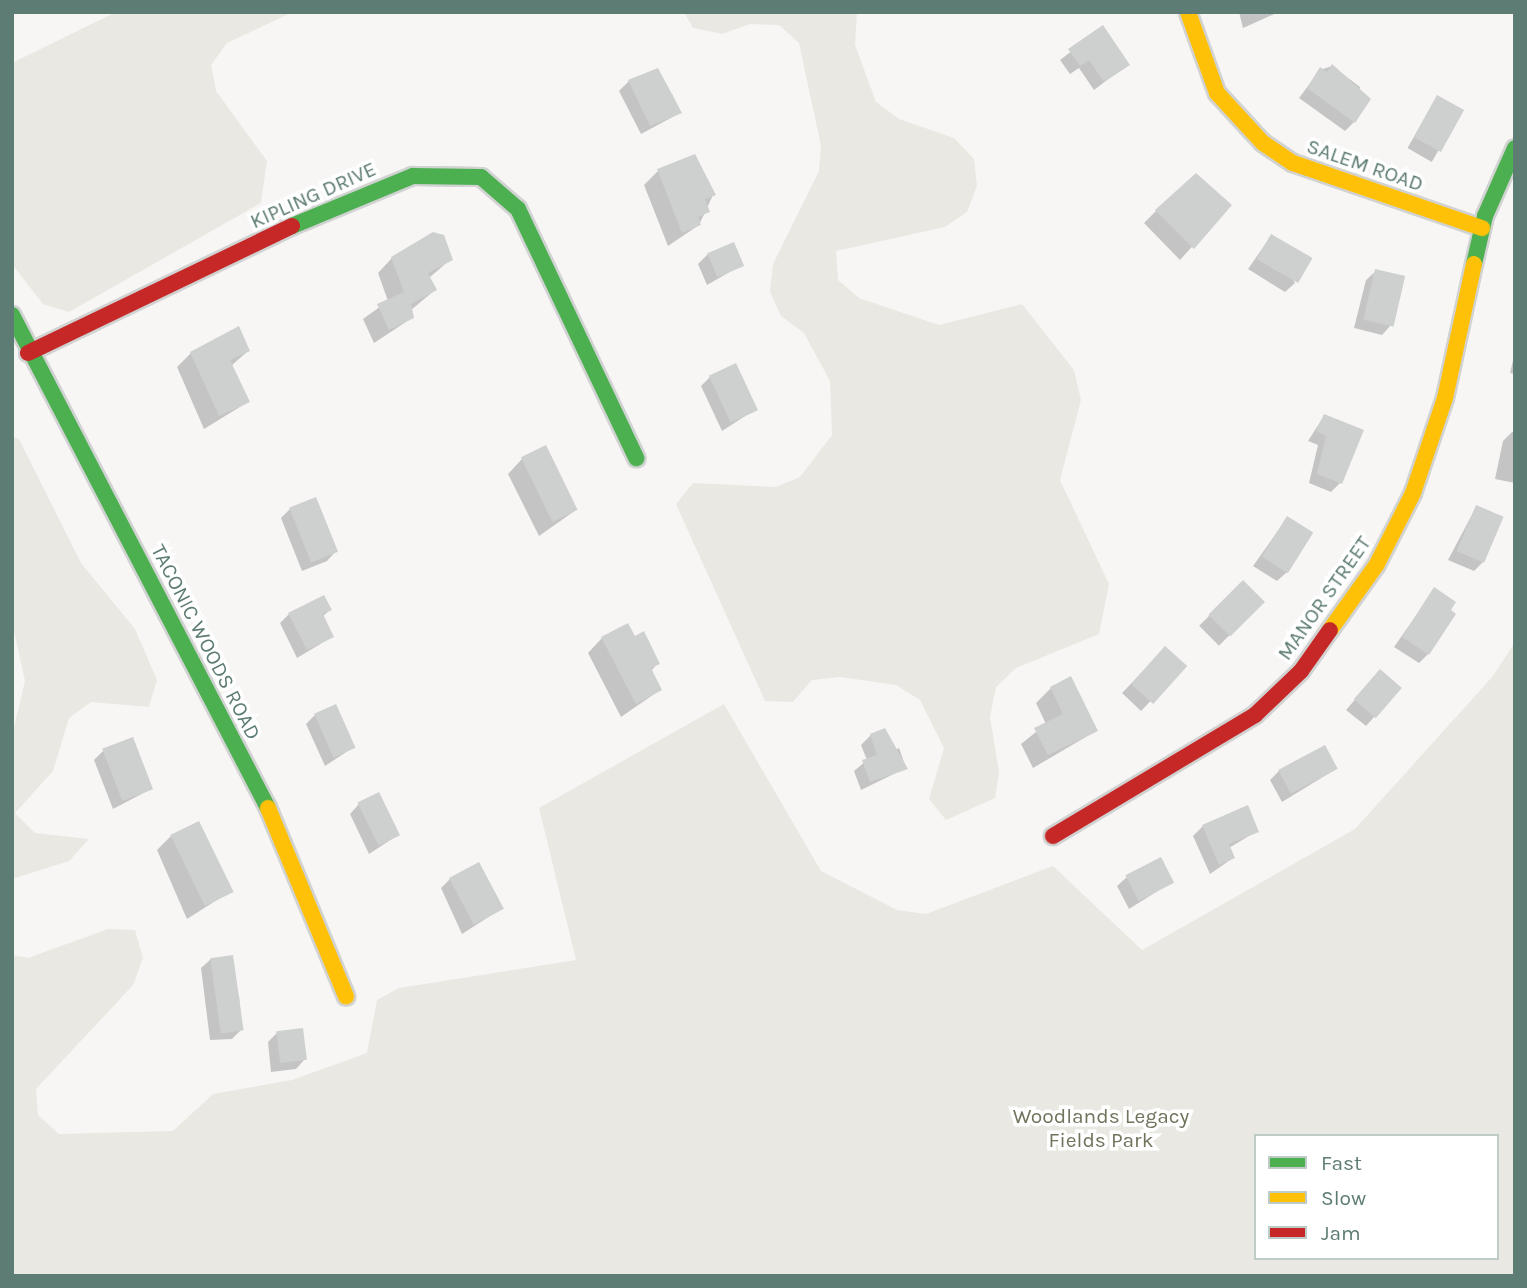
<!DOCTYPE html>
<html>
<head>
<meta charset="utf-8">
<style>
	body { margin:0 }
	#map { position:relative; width:1527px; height:1288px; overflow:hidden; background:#f7f6f5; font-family:Karla,sans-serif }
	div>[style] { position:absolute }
	.green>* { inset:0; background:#e9e8e2 }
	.shadow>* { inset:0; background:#0003; transform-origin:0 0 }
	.building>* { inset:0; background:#cdd0ce; transform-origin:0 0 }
	.roads { filter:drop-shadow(2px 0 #d1d3d2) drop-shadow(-2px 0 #d1d3d2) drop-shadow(0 2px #d1d3d2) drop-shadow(0 -2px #d1d3d2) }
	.fast>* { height:16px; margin:-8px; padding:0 8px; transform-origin:8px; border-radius:8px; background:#4caf50 }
	.slow>* { height:16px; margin:-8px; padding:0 8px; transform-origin:8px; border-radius:8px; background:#ffc107 }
	.jam>* { height:16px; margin:-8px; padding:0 8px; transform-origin:8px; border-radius:8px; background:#c62828 }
	span { translate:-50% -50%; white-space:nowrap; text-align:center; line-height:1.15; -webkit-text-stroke:7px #fff; paint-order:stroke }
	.street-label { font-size:21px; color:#5d7c73 }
	.park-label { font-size:21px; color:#71735c }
	.frame { position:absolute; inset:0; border:14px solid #5d7c73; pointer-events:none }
	.legend { position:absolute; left:1254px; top:1134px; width:245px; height:126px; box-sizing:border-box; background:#fff; border:2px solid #becbc7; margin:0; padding:9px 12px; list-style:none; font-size:21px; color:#5d7c73 }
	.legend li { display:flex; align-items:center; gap:14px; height:35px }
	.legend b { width:35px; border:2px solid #becbc7 }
</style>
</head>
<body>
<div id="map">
	<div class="green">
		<i style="clip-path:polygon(116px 12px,293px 12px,227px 43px,211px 65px,216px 91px,267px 161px,261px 203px,69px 312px,43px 304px,12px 264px,12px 63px)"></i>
		<i style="clip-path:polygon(684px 12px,857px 12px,855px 45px,876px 102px,899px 119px,954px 138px,974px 159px,977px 186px,967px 212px,945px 227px,836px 251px,838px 280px,859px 298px,939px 325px,1022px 304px,1074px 370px,1081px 400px,1060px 480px,1109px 584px,1099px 634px,1016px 668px,996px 687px,990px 717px,999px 772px,995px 798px,946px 820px,929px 799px,944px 748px,920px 700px,896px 685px,840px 677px,812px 680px,793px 702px,765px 701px,676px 504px,693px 483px,776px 487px,800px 477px,832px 435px,830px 381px,804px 333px,781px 316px,770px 292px,773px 264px,819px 171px,821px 146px,799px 43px,779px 25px,750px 24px,722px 34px,693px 28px)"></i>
		<i style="clip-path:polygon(12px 437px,19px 439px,81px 563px,135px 629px,157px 680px,149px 707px,91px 702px,69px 718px,53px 771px,15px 813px,35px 833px,89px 839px,69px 861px,12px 879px,12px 736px,25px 681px,12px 622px)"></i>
		<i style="clip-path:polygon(evenodd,1515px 642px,1515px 1276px,12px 1276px,12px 955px,28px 958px,108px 929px,135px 930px,143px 958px,133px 985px,36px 1089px,38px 1115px,59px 1134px,173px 1131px,213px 1094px,292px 1080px,367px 1053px,377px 1000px,399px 988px,576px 960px,539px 808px,724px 704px,821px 871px,897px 910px,926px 914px,1053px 866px,1142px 950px,1355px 829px,1493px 676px,1515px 642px,1256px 1136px,1497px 1136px,1497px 1258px,1256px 1258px,1256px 1136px)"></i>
	</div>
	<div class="shadow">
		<i style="clip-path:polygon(1239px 12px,1279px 12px,1243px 28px)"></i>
		<i style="clip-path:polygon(1102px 28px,1127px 65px,1094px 90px,1079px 68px,1070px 74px,1060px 60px)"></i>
		<i style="clip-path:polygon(1332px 66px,1360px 87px,1354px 122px,1345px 131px,1299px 98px,1320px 70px)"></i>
		<i style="clip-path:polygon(629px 81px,672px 94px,680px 113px,641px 134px,619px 91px)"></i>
		<i style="left:1437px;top:97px;width:28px;height:59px;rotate:30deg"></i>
		<i style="clip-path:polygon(658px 171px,713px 195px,699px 225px,668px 246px,644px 185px)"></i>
		<i style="clip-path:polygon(1170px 197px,1230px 205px,1180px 260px,1144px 223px)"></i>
		<i style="clip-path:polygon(1271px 236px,1295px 283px,1285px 292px,1248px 269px)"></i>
		<i style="clip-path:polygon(708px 254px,742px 265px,707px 285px,698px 264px)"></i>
		<i style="clip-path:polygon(392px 258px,451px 259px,429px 278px,435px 290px,411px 310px,412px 318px,374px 343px,363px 319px,388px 301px,378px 273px)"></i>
		<i style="clip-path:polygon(1376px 271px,1391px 325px,1382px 335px,1354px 328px,1366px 280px)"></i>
		<i style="clip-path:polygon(248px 351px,231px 366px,248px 402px,204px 429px,177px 367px,191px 353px)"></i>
		<i style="clip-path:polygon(1515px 352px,1515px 374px,1510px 373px)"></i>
		<i style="clip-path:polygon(710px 377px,756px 409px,722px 431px,701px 386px)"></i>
		<i style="clip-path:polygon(1324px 416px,1340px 483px,1331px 492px,1309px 483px,1318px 445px,1308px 441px)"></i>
		<i style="clip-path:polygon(1512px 432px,1515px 432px,1515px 483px,1495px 479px,1503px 441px)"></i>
		<i style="clip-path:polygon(522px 459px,576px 510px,539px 536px,508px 474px)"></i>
		<i style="clip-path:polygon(1476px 507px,1483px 562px,1474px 571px,1448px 560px)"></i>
		<i style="clip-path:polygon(290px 509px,336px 551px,327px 561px,302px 571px,281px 518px)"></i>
		<i style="clip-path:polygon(1287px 518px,1287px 572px,1277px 581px,1253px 566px)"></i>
		<i style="left:1243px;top:582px;width:28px;height:62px;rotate:45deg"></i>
		<i style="clip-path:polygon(1434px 590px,1428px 654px,1419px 663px,1394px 647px)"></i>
		<i style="clip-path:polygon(330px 610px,322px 617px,332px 637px,297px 658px,280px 623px,289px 614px)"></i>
		<i style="clip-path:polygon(602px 638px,634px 638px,658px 663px,651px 671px,660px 690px,621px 717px,588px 653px)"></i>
		<i style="clip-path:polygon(1156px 658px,1184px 666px,1141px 711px,1122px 693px)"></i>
		<i style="clip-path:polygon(1371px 681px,1400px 688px,1366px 726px,1346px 710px)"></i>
		<i style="clip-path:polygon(1051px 688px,1096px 731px,1033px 768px,1021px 744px,1046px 724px,1036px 703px)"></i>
		<i style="clip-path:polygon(315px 715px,354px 747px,325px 766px,306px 724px)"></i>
		<i style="clip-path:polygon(871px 735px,892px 751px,899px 748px,906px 768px,861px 790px,854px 771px,867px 760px,861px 745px)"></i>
		<i style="clip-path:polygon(103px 751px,151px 789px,113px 809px,94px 760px)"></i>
		<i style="clip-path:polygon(1336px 769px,1282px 802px,1270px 780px,1279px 771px)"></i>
		<i style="clip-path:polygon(359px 804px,398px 835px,369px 854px,350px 814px)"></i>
		<i style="clip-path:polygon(1203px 826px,1257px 831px,1229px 848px,1233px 858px,1210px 874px,1193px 836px)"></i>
		<i style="clip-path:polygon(171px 836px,231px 891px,187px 919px,157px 850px)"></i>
		<i style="clip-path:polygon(1127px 877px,1172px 882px,1129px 909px,1117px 886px)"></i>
		<i style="clip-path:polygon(450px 879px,501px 909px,462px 934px,441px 888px)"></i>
		<i style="clip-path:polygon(211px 959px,239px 996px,242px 1029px,232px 1039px,210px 1040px,201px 968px)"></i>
		<i style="clip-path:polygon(277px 1033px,305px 1059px,296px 1069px,271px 1072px,268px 1042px)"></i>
	</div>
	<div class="building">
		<i style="clip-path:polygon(1103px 25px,1130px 65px,1104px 82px,1089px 60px,1080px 66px,1068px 49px)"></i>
		<i style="clip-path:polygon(1332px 64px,1371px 99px,1355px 123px,1307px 88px,1320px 67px,1327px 72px)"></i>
		<i style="clip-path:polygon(658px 68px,682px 113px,650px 126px,628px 80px)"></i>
		<i style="left:1437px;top:95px;width:31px;height:48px;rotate:29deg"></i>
		<i style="clip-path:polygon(695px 154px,716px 195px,705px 199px,710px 212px,698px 217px,701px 225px,682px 233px,657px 169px)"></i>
		<i style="clip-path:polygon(1196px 173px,1232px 205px,1194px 249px,1155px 210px)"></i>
		<i style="clip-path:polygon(433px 232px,444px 235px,453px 260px,428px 273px,437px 290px,411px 304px,414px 318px,389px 330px,377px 304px,404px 292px,391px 257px)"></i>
		<i style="left:1271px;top:234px;width:48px;height:29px;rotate:30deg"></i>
		<i style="left:734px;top:242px;width:26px;height:29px;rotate:67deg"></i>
		<i style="left:1375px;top:269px;width:31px;height:52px;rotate:13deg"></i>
		<i style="clip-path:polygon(239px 326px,250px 351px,230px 360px,250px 402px,219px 416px,190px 352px)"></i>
		<i style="left:736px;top:363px;width:52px;height:30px;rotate:65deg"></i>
		<i style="clip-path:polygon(1324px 414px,1364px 430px,1342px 484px,1317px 474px,1326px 436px,1316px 431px)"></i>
		<i style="left:546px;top:445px;width:72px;height:28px;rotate:64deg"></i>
		<i style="left:316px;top:497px;width:59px;height:29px;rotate:68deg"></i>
		<i style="left:1476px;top:505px;width:30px;height:50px;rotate:23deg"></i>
		<i style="left:1287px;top:516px;width:31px;height:48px;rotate:32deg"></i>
		<i style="left:1243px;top:580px;width:31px;height:49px;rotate:45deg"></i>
		<i style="clip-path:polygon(1434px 587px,1456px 602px,1451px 610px,1456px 614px,1429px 655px,1402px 637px)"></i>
		<i style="clip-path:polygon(324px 595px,332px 610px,323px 614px,334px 637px,307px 650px,288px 613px)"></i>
		<i style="clip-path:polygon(628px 623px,635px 636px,644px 631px,660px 664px,651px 668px,662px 690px,636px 704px,601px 637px)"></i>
		<i style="left:1165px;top:646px;width:30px;height:51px;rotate:42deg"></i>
		<i style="left:1380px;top:669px;width:29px;height:40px;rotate:41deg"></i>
		<i style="clip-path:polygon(1071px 676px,1098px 731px,1048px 755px,1034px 728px,1063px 714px,1050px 687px)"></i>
		<i style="left:336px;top:704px;width:48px;height:24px;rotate:66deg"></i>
		<i style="clip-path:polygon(885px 728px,908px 769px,870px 782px,862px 760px,877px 755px,870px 734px)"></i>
		<i style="left:133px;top:737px;width:56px;height:33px;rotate:69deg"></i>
		<i style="left:1325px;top:745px;width:27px;height:53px;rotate:62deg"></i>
		<i style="left:379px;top:792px;width:48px;height:24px;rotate:64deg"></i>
		<i style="clip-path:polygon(1248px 805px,1259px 832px,1229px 844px,1235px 858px,1219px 865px,1202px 825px)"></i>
		<i style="left:199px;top:821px;width:79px;height:32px;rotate:64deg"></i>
		<i style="left:1161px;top:857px;width:29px;height:40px;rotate:63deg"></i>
		<i style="left:479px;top:862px;width:53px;height:34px;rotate:62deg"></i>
		<i style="left:233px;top:955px;width:76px;height:23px;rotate:82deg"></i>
		<i style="left:303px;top:1028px;width:32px;height:27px;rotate:83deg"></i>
	</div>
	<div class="roads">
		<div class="fast">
			<i style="left:292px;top:226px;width:131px;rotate:-22.5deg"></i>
			<i style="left:413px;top:176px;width:68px;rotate:0.8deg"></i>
			<i style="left:481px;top:177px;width:49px;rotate:40.9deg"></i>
			<i style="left:518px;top:209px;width:276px;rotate:64.6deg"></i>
			<i style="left:1474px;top:264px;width:49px;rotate:-77.1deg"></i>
			<i style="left:1485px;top:216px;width:74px;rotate:-66.2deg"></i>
			<i style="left:12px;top:315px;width:556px;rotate:62.56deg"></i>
		</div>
		<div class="slow">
			<i style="left:1188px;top:12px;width:86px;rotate:70.3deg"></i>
			<i style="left:1217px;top:93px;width:68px;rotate:47.4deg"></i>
			<i style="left:1263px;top:143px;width:36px;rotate:34deg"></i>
			<i style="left:1293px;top:163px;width:200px;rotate:19deg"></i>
			<i style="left:1330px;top:630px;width:81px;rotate:-54.5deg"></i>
			<i style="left:1377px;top:564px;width:80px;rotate:-63.1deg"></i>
			<i style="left:1413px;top:493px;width:100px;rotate:-71.4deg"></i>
			<i style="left:1445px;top:398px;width:137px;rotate:-77.8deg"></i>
			<i style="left:268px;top:808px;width:204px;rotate:67.5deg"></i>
		</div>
		<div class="jam">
			<i style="left:28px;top:353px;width:293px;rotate:-25.7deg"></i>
			<i style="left:1053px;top:836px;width:235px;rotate:-30.9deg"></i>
			<i style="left:1255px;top:715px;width:64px;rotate:-43.7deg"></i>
			<i style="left:1301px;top:671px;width:50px;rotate:-54.7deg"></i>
		</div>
	</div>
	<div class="street-label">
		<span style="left:1365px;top:165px;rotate:19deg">SALEM ROAD</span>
		<span style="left:313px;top:195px;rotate:-24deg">KIPLING DRIVE</span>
		<span style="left:1324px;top:598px;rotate:-55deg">MANOR STREET</span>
		<span style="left:206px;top:642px;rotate:63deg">TACONIC WOODS ROAD</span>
	</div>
	<div class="park-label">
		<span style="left:1101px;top:1128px">Woodlands Legacy<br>Fields Park</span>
	</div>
	<div class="frame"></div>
	<ul class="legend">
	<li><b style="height:9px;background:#4caf50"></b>Fast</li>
	<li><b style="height:9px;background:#ffc107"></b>Slow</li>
	<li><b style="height:9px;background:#c62828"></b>Jam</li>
	</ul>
</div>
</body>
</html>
